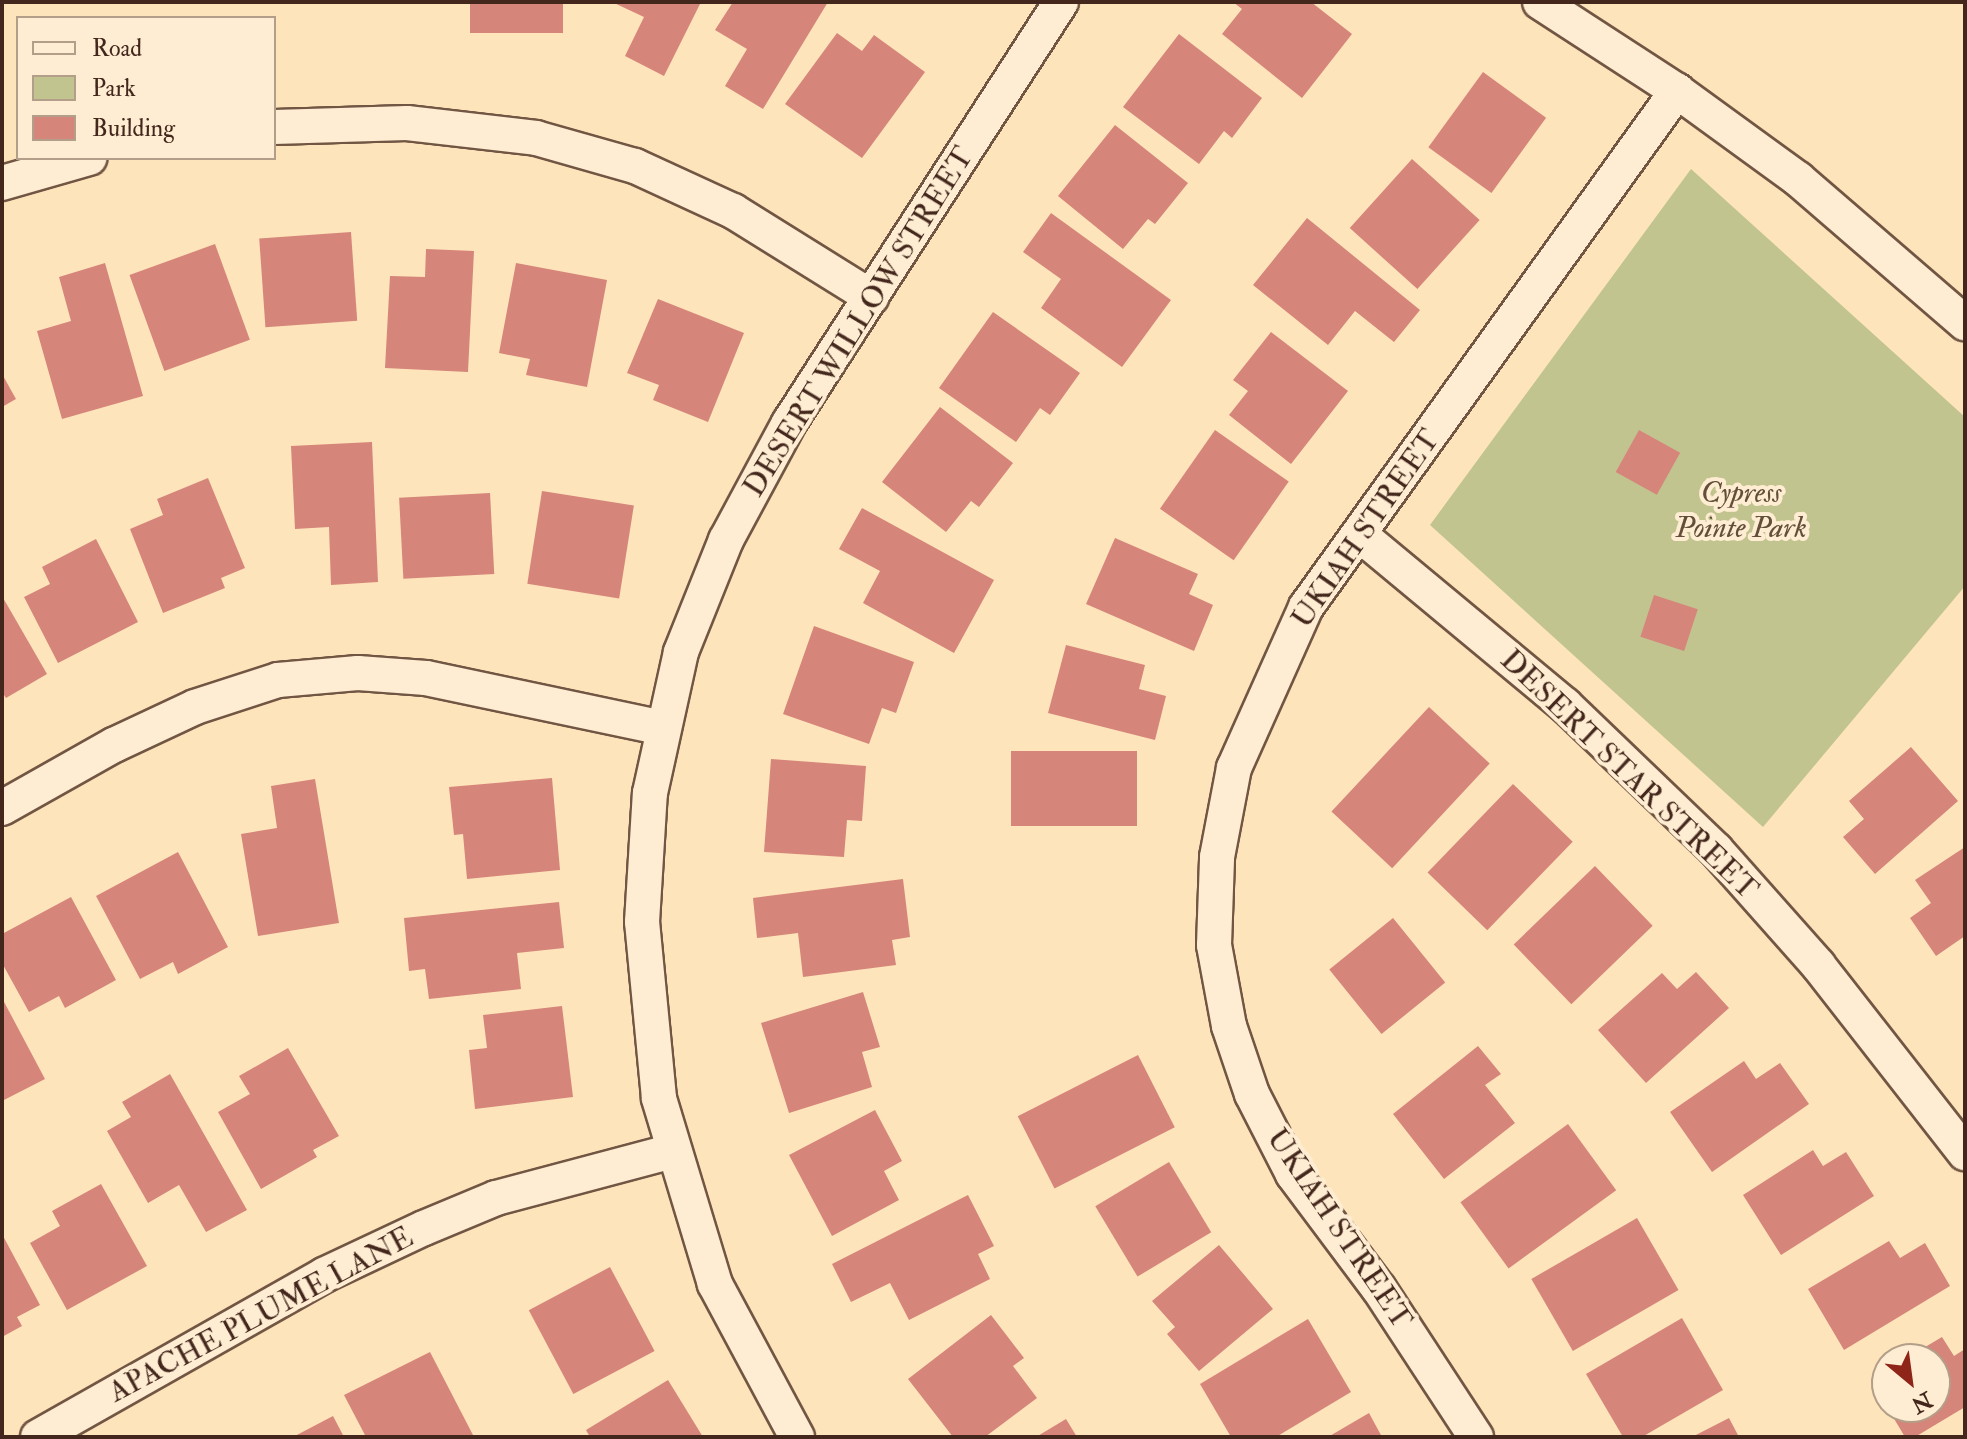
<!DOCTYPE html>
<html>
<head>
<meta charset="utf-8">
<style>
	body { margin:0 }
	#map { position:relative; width:1967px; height:1439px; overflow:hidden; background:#fee4ba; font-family:"IM FELL Double Pica",serif }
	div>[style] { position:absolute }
	.green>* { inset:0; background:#c1c48f }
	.building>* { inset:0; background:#d6857a; transform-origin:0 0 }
	.roads { filter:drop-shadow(2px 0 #725644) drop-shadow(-2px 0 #725644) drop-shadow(0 2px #725644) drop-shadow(0 -2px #725644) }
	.street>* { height:34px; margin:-17px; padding:0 17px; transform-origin:17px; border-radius:17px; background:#feedd2 }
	span { translate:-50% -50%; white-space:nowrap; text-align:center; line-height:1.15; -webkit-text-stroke:8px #feedd2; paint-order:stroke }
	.street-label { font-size:30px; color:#43271c }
	.park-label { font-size:30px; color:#624e39; font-style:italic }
	.frame { position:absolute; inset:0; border:4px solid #43271c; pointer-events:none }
	.legend { position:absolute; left:16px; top:16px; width:260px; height:144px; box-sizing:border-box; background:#feedd2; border:2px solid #b39e89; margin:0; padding:10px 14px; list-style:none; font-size:24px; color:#43271c }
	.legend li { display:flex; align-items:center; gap:16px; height:40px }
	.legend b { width:40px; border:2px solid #b39e89 }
	.north { position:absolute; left:1871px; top:1343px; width:80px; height:80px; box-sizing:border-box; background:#feedd2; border:2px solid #b39e89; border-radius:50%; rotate:151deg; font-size:22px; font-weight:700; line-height:32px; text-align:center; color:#43271c }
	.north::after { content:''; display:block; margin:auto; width:28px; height:36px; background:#8f2418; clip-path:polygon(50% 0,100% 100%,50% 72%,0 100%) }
</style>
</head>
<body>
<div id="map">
	<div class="green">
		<i style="clip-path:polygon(1691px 169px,1965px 417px,1965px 586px,1763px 827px,1430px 525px)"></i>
	</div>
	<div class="building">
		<i style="left:470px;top:2px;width:93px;height:31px"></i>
		<i style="clip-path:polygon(612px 2px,701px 2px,664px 76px,625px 56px,644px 17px)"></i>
		<i style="clip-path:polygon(733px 2px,828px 2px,763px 109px,725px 86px,747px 49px,715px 30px)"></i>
		<i style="clip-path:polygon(1233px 2px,1311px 2px,1352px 34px,1302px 98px,1222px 34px,1242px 9px)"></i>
		<i style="clip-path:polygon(837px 33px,862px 51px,874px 35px,925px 72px,862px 158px,785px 104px)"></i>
		<i style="clip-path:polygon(1179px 34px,1262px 98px,1232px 138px,1224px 131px,1199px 164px,1123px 107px)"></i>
		<i style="left:1483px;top:72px;width:78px;height:93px;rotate:36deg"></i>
		<i style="clip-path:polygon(1115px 125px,1188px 183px,1155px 224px,1148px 219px,1123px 249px,1058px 196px)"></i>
		<i style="left:1412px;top:159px;width:91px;height:93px;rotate:42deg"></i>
		<i style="clip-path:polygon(1051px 213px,1171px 300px,1122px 367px,1041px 308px,1061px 279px,1023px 252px)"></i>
		<i style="clip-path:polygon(1307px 218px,1420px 310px,1394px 342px,1355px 311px,1328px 345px,1253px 285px)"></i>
		<i style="left:351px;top:232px;width:89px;height:92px;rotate:86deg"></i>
		<i style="left:215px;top:244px;width:102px;height:91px;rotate:70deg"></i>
		<i style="clip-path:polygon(426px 249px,474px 251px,468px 372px,385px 368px,390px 276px,425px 277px)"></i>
		<i style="clip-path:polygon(105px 263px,143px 396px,62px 419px,37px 331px,71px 321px,59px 277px)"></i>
		<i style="clip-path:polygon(516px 263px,607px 280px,587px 387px,526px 375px,530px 359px,499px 353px)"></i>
		<i style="clip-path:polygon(658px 299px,744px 333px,708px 422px,653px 400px,659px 385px,627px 373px)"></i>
		<i style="clip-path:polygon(993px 312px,1080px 373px,1050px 415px,1040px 408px,1016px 442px,939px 388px)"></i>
		<i style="clip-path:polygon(1271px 332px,1348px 391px,1291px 464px,1229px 415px,1248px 391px,1233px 380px)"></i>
		<i style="clip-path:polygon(2px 374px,16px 399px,2px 407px)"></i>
		<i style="clip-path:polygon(940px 407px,1013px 463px,979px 507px,971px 501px,946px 532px,882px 482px)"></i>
		<i style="left:1215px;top:430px;width:90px;height:96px;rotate:35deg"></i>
		<i style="left:1639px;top:430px;width:47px;height:48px;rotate:29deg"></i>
		<i style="clip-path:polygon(372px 442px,378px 582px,331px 585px,329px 527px,295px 529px,291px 446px)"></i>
		<i style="clip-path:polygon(208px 478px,245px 568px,221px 578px,225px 588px,163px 613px,130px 529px,163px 515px,157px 499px)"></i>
		<i style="left:542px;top:491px;width:93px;height:94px;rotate:9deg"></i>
		<i style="left:490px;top:493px;width:81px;height:91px;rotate:87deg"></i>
		<i style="clip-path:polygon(862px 508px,994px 580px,954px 653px,863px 603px,880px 571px,839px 549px)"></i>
		<i style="clip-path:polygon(1115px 538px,1198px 574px,1189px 594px,1213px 605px,1194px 651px,1086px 604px)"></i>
		<i style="clip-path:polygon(96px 539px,138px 622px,58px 663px,24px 597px,50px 584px,42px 567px)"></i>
		<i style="left:1654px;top:595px;width:46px;height:44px;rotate:18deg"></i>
		<i style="clip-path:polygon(2px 596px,47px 674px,6px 698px,2px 692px)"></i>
		<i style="clip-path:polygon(814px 626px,914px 662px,896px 713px,882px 708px,869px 744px,783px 714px)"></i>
		<i style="clip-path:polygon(1066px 645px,1145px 665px,1139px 689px,1166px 696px,1155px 740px,1048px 713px)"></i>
		<i style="left:1429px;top:707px;width:83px;height:143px;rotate:43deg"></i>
		<i style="clip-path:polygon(1911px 747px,1958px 801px,1875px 874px,1843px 837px,1864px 819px,1849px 801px)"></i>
		<i style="left:1137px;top:751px;width:75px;height:126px;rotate:90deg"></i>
		<i style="clip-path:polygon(771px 759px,866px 766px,862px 821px,847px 820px,844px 857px,764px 852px)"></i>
		<i style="clip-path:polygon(552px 778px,560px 870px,467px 879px,463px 834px,454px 835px,449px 787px)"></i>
		<i style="clip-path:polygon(315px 779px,339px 923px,258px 936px,241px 834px,277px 828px,271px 786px)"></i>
		<i style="left:1513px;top:784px;width:83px;height:123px;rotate:44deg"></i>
		<i style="clip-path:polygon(1965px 847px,1965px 936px,1936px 956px,1910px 918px,1931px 903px,1915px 880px)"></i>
		<i style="clip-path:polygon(178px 852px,228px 947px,178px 974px,173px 962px,140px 979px,96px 896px)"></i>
		<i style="left:1595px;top:866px;width:83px;height:113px;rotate:46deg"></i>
		<i style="clip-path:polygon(903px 879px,910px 937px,892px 940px,896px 965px,803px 977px,798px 933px,757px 938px,753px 898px)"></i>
		<i style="clip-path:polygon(71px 897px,116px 980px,65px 1008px,59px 996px,29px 1012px,2px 963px,2px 934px)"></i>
		<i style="clip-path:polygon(559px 902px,564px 948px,517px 953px,521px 989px,429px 999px,425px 969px,409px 971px,404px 918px)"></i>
		<i style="left:1393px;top:918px;width:83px;height:82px;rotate:51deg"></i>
		<i style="clip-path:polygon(1696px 972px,1729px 1008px,1646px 1083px,1598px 1030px,1662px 973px,1677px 989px)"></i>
		<i style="clip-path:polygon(863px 992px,880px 1047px,862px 1052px,872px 1087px,789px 1113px,761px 1023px)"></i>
		<i style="clip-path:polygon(2px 998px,45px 1079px,2px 1101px)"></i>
		<i style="clip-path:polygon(562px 1006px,573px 1097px,475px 1109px,469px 1050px,487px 1048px,483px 1015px)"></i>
		<i style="clip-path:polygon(1478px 1046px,1501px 1074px,1485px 1085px,1515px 1123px,1444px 1179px,1393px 1114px)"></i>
		<i style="clip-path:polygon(288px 1048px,339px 1136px,313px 1150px,317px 1157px,261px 1189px,218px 1112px,250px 1094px,239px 1076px)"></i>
		<i style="left:1138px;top:1055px;width:81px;height:135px;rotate:63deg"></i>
		<i style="clip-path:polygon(1744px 1061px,1756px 1079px,1780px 1063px,1809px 1104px,1712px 1172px,1670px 1112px)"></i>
		<i style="clip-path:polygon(170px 1074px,247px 1210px,206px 1232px,179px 1185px,148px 1203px,107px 1131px,131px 1117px,122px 1102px)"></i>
		<i style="clip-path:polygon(875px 1110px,902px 1161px,884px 1171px,899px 1200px,832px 1236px,789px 1155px)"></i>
		<i style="left:1568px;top:1124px;width:82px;height:133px;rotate:54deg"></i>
		<i style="clip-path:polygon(1813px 1150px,1823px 1166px,1846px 1152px,1874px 1196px,1781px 1255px,1743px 1195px)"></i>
		<i style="left:1169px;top:1162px;width:82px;height:86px;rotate:59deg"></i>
		<i style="clip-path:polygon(101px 1184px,147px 1266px,67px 1310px,30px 1243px,60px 1226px,52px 1211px)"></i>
		<i style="clip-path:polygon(968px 1195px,994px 1246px,978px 1254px,990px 1279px,909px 1320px,890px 1283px,851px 1302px,832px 1264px)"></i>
		<i style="left:1637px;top:1218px;width:83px;height:122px;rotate:60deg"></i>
		<i style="clip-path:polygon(2px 1234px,40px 1305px,17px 1317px,22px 1326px,2px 1337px)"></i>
		<i style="clip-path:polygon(1889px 1241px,1900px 1258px,1925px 1243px,1950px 1286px,1844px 1350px,1808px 1289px)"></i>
		<i style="clip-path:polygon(1219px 1245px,1273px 1309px,1199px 1371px,1167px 1334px,1175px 1327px,1152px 1301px)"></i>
		<i style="left:610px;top:1267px;width:95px;height:92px;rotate:62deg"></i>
		<i style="clip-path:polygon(991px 1315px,1024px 1358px,1013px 1366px,1037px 1398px,985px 1437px,953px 1437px,908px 1379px)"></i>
		<i style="clip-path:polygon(1682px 1318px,1723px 1390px,1642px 1437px,1623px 1437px,1586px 1374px)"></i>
		<i style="clip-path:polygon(1308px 1319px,1351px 1392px,1276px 1437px,1231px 1437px,1200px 1384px)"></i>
		<i style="clip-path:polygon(1942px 1337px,1954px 1356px,1965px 1349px,1965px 1407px,1915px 1437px,1905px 1437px,1887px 1407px,1935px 1407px,1935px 1359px,1905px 1359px)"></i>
		<i style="clip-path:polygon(430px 1352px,473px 1435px,366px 1437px,344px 1395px)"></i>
		<i style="clip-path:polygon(1887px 1369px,1887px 1407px,1871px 1379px)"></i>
		<i style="clip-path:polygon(668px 1380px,703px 1437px,590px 1437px,586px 1430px)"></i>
		<i style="clip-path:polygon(1369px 1413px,1382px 1437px,1328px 1437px)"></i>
		<i style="clip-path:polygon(333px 1416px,344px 1437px,293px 1437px)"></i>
		<i style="clip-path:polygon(1729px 1418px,1739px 1437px,1692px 1437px)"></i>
		<i style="clip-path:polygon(1066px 1419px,1077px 1437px,1036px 1437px)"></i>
	</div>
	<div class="roads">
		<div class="street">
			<i style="left:1540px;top:2px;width:163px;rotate:33deg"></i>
			<i style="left:1677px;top:91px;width:150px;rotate:36deg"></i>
			<i style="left:1798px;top:179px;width:221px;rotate:40.8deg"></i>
			<i style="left:274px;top:127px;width:133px;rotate:-1.7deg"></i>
			<i style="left:407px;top:123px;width:130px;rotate:6.6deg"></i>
			<i style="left:536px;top:138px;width:103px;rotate:15.8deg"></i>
			<i style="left:635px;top:166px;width:108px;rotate:24.7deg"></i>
			<i style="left:733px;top:211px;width:163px;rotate:31.9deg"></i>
			<i style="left:2px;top:183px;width:91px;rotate:-16deg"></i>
			<i style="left:1359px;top:534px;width:268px;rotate:39.7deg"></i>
			<i style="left:1565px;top:705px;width:209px;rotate:43.8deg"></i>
			<i style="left:1716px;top:850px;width:154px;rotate:48.4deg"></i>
			<i style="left:1818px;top:965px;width:239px;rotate:52deg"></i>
			<i style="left:2px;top:808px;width:129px;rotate:-29.4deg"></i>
			<i style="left:114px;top:745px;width:89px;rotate:-25.1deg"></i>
			<i style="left:195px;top:707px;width:87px;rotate:-18deg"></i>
			<i style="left:278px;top:680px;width:80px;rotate:-5deg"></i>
			<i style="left:358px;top:673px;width:68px;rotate:4.2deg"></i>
			<i style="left:426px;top:678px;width:243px;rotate:11.9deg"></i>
			<i style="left:38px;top:1437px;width:329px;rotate:-29.5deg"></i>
			<i style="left:324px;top:1275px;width:110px;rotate:-25.2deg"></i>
			<i style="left:424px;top:1228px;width:78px;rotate:-22.6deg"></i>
			<i style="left:496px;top:1198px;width:183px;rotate:-14.9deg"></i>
			<i style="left:797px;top:1437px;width:174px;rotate:-118.2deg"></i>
			<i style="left:715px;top:1284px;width:194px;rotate:-106.8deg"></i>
			<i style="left:659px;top:1098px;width:177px;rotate:-95.5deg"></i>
			<i style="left:642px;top:922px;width:129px;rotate:-86.5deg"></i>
			<i style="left:650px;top:793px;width:144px;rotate:-77.6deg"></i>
			<i style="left:681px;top:652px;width:121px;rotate:-68.1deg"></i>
			<i style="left:726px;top:540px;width:133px;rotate:-61.7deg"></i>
			<i style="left:789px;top:423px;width:501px;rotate:-57.13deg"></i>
			<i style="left:1476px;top:1437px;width:177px;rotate:-123.2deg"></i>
			<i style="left:1379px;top:1289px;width:144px;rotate:-126.8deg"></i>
			<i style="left:1293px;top:1174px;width:90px;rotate:-117.1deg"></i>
			<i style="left:1252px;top:1094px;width:72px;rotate:-108.7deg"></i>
			<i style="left:1229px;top:1026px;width:82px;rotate:-100.5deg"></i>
			<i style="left:1214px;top:945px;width:88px;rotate:-88deg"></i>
			<i style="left:1217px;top:857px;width:91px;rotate:-79.2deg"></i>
			<i style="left:1234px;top:768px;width:176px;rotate:-65.9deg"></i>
			<i style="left:1306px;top:607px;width:636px;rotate:-54.28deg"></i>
		</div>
	</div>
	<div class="street-label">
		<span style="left:859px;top:322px;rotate:-58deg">DESERT WILLOW STREET</span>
		<span style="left:1366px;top:529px;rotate:-55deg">UKIAH STREET</span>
		<span style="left:1629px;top:775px;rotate:44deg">DESERT STAR STREET</span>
		<span style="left:1339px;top:1229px;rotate:56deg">UKIAH STREET</span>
		<span style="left:261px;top:1315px;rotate:-28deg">APACHE PLUME LANE</span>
	</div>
	<div class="park-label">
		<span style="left:1741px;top:510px">Cypress<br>Pointe Park</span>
	</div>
	<div class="frame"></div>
	<ul class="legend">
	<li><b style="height:10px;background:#feedd2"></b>Road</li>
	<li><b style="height:22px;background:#c1c48f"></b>Park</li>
	<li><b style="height:22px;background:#d6857a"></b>Building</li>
	</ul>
	<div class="north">N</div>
</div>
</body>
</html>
